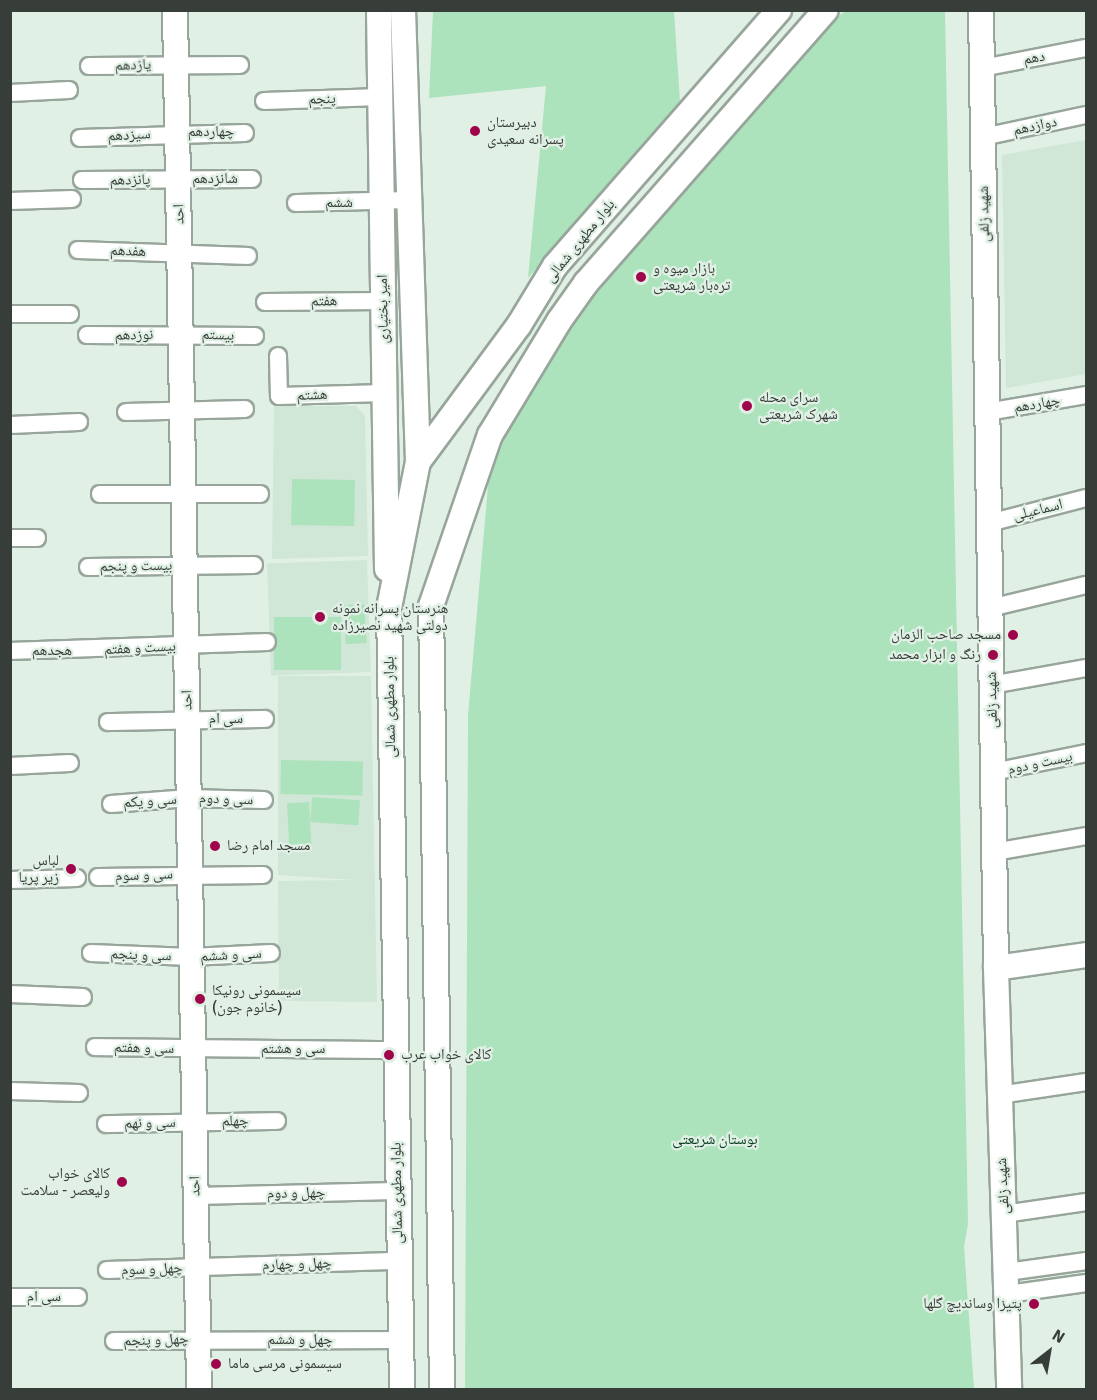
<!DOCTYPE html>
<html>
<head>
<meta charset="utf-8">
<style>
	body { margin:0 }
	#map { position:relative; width:1097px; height:1400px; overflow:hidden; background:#e1f0e5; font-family:Signika,"Noto Naskh Arabic",sans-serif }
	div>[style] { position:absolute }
	.built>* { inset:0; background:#d0e6d6; transform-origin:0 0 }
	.green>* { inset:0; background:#ace3bc; transform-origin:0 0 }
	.roads { filter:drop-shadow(2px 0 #97a59b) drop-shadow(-2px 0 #97a59b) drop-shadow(0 2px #97a59b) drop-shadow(0 -2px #97a59b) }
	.street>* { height:16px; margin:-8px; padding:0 8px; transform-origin:8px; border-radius:8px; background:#fff }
	.secondary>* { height:24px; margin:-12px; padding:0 12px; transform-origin:12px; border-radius:12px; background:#fff }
	.dots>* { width:16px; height:16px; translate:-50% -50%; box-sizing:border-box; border:3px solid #e1f0e5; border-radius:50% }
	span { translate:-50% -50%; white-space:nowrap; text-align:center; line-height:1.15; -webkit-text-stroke:4.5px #e1f0e5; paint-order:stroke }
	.street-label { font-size:15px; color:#373d39 }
	.poi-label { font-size:15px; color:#373d39 }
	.left { translate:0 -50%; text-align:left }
	.right { translate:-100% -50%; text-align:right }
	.park-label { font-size:15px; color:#043b1e }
	.frame { position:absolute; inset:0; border:12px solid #373d39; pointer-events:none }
	.north { position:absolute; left:1019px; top:1322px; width:60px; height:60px; -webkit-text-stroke:4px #e1f0e5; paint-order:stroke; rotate:31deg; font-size:16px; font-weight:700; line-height:24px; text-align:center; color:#373d39 }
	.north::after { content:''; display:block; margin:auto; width:21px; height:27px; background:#373d39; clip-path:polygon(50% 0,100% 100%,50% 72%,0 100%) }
</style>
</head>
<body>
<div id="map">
	<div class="built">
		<i style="clip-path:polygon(1086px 140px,1086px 374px,1006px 388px,1002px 155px)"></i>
		<i style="clip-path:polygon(274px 406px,356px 406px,365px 416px,368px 556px,272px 559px)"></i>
		<i style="left:367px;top:560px;width:112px;height:100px;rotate:88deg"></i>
		<i style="clip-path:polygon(278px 676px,371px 676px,377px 1002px,279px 1001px,278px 881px,356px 880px,278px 875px)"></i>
	</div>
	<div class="green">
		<i style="clip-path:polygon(848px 10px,945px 11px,968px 1224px,964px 1246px,974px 1389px,465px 1390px,468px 715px,489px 474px,540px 358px,564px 327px,841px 14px)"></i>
		<i style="clip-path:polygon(433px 11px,674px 11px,680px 102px,528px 278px,546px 86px,429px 98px)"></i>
		<i style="left:292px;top:479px;width:63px;height:46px;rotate:1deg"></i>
		<i style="left:364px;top:604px;width:39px;height:21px;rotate:86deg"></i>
		<i style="left:274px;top:617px;width:67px;height:53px"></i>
		<i style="left:281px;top:760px;width:82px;height:34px;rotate:1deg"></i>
		<i style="left:312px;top:797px;width:48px;height:25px;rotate:4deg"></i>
		<i style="left:309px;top:802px;width:43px;height:22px;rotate:87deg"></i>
	</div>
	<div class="roads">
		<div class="street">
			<i style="left:89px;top:66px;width:151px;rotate:-0.4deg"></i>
			<i style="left:982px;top:68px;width:106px;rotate:-10.9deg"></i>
			<i style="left:10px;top:93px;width:59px;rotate:-2.9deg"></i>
			<i style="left:264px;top:101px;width:116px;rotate:-2deg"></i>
			<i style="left:983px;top:137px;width:105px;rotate:-12.1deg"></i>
			<i style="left:80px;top:138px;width:165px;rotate:-1.7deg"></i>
			<i style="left:82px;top:180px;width:170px;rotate:-0.3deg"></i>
			<i style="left:10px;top:201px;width:62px;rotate:-1.8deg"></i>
			<i style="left:296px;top:203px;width:113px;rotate:-1.5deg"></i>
			<i style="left:78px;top:250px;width:170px;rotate:2deg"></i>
			<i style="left:265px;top:302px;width:118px;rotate:-0.5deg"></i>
			<i style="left:10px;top:314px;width:60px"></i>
			<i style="left:87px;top:335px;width:168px;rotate:0.3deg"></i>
			<i style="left:278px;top:356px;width:40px;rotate:88.6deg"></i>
			<i style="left:279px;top:396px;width:105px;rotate:-1.6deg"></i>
			<i style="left:126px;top:412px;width:119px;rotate:-1.4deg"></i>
			<i style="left:987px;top:412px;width:100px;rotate:-9.7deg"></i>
			<i style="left:10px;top:425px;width:69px;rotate:-2.5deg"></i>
			<i style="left:100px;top:494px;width:160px"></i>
			<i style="left:989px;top:523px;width:100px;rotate:-14.5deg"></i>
			<i style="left:10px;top:538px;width:27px"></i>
			<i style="left:88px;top:567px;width:166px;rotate:-0.7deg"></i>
			<i style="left:990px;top:608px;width:99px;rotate:-13.5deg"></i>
			<i style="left:10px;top:651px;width:257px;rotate:-2deg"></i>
			<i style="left:991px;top:685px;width:97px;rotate:-10.1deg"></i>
			<i style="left:108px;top:722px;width:157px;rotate:-1.1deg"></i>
			<i style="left:10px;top:766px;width:60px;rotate:-2.9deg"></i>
			<i style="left:993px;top:772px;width:95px;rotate:-11.5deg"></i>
			<i style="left:111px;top:804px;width:78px;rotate:-4.4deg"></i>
			<i style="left:189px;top:798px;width:75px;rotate:1.5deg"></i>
			<i style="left:994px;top:852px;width:93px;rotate:-9.9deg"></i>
			<i style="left:98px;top:877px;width:165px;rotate:-0.7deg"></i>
			<i style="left:10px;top:880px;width:67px;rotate:-1.7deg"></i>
			<i style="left:91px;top:953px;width:100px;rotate:2.3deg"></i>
			<i style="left:191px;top:957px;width:80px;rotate:-2.9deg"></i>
			<i style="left:10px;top:994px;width:73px;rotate:2.4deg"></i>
			<i style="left:95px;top:1047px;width:299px;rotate:0.6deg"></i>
			<i style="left:10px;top:1091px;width:69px;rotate:1.7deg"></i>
			<i style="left:999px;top:1095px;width:88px;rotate:-8.5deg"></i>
			<i style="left:106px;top:1124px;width:171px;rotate:-1deg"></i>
			<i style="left:195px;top:1196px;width:202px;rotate:-1.4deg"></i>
			<i style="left:1004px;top:1214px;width:83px;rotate:-8.3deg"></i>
			<i style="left:107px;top:1270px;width:292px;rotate:-1.8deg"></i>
			<i style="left:1007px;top:1272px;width:80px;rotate:-7.9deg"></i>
			<i style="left:1008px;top:1294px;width:79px;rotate:-8deg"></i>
			<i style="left:10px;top:1297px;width:68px"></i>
			<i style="left:114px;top:1341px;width:288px;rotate:-0.2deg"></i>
		</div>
		<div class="secondary">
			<i style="left:175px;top:10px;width:1380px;rotate:89deg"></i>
			<i style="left:379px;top:10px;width:559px;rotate:89.18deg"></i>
			<i style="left:403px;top:10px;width:452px;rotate:88.1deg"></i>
			<i style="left:981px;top:10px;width:958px;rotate:89.1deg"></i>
			<i style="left:996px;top:968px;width:422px;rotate:88.2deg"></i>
			<i style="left:996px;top:968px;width:91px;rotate:-8.2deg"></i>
			<i style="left:402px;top:1390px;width:782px;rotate:-90.95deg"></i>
			<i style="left:389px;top:608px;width:149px;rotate:-78.8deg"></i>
			<i style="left:418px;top:462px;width:170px;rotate:-53.6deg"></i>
			<i style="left:519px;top:325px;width:69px;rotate:-58.6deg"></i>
			<i style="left:555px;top:266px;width:340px;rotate:-48.8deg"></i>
			<i style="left:442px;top:1390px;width:784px;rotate:-90.8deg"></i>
			<i style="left:431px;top:606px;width:181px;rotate:-71deg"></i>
			<i style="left:490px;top:435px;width:133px;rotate:-58.8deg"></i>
			<i style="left:559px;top:321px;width:47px;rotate:-54.6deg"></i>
			<i style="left:586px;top:283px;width:363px;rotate:-48.7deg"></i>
		</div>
	</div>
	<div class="dots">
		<i style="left:475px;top:131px;background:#9f054b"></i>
		<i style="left:641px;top:277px;background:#9f054b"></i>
		<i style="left:747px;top:406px;background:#9f054b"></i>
		<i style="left:320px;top:617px;background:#9f054b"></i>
		<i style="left:1013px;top:635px;background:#9f054b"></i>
		<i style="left:993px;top:655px;background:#9f054b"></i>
		<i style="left:215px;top:846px;background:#9f054b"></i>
		<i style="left:71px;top:869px;background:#9f054b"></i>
		<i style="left:200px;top:999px;background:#9f054b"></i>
		<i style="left:389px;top:1055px;background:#9f054b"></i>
		<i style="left:122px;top:1182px;background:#9f054b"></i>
		<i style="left:1034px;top:1304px;background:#9f054b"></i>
		<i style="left:216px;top:1364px;background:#9f054b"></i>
	</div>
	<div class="street-label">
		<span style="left:1034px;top:58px;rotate:-11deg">دهم</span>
		<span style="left:133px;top:65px;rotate:-2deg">یازدهم</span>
		<span style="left:322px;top:99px;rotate:-2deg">پنجم</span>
		<span style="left:1035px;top:126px;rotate:-12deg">دوازدهم</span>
		<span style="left:211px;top:132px">چهاردهم</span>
		<span style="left:129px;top:135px;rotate:-3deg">سیزدهم</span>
		<span style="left:215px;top:179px">شانزدهم</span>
		<span style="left:130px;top:180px;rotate:-1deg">پانزدهم</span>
		<span style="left:339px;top:203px">ششم</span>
		<span style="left:179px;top:214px;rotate:-91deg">احد</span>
		<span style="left:984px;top:214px;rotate:-91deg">شهید زلفی</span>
		<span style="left:580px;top:241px;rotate:-51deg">بلوار مطهری شمالی</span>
		<span style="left:128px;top:251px;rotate:2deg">هفدهم</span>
		<span style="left:324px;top:301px;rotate:-1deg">هفتم</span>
		<span style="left:383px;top:309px;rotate:-91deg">امیر بختیاری</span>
		<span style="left:134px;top:335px;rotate:-1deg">نوزدهم</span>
		<span style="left:218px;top:335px;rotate:2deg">بیستم</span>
		<span style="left:312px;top:395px;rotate:-2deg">هشتم</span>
		<span style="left:1037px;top:404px;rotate:-10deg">چهاردهم</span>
		<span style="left:1038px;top:510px;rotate:-14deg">اسماعیلی</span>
		<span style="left:136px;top:566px;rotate:-1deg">بیست و پنجم</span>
		<span style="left:140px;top:648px;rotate:-3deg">بیست و هفتم</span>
		<span style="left:52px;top:651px">هجدهم</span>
		<span style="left:187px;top:700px;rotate:-91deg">احد</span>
		<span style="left:992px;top:700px;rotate:-91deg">شهید زلفی</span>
		<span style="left:390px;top:707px;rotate:-91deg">بلوار مطهری شمالی</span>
		<span style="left:226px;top:719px">سی ام</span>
		<span style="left:1040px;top:763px;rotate:-12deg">بیست و دوم</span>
		<span style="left:226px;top:799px;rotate:2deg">سی و دوم</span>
		<span style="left:150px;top:801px;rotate:-4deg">سی و یکم</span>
		<span style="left:144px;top:875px;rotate:-2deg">سی و سوم</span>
		<span style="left:141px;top:955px;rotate:2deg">سی و پنجم</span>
		<span style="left:231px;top:955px;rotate:-3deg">سی و ششم</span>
		<span style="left:144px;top:1048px;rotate:1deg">سی و هفتم</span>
		<span style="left:293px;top:1049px">سی و هشتم</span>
		<span style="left:235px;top:1121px;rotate:-1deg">چهلم</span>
		<span style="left:150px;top:1123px;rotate:-1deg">سی و نهم</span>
		<span style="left:195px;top:1186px;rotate:-91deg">احد</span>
		<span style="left:1003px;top:1186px;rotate:-93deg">شهید زلفی</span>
		<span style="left:296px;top:1193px;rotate:-1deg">چهل و دوم</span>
		<span style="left:397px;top:1193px;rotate:-91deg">بلوار مطهری شمالی</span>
		<span style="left:297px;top:1264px;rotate:-2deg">چهل و چهارم</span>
		<span style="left:152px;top:1269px;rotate:-2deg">چهل و سوم</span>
		<span style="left:44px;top:1297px">سی ام</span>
		<span style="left:156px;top:1340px;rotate:-2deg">چهل و پنجم</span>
		<span style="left:300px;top:1340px">چهل و ششم</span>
	</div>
	<div class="poi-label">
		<span class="left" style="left:487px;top:131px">دبیرستان<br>پسرانه سعیدی</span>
		<span class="left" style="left:653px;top:277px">بازار میوه و<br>تره‌بار شریعتی</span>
		<span class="left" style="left:759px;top:406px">سرای محله<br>شهرک شریعتی</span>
		<span class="left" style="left:332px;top:617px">هنرستان پسرانه نمونه<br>دولتی شهید نصیرزاده</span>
		<span class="right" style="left:1001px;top:635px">مسجد صاحب الزمان</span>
		<span class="right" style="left:981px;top:655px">رنگ و ابزار محمد</span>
		<span class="left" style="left:227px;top:846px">مسجد امام رضا</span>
		<span class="right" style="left:59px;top:869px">لباس<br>زیر پریا</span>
		<span class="left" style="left:212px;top:999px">سیسمونی رونیکا<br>(خانوم جون)</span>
		<span class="left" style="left:401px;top:1055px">کالای خواب عرب</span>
		<span class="right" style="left:110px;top:1182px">کالای خواب<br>ولیعصر - سلامت</span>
		<span class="right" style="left:1022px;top:1304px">پتیزا وساندیچ گلها</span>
		<span class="left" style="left:228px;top:1364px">سیسمونی مرسی ماما</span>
	</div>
	<div class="park-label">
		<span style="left:715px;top:1140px">بوستان شریعتی</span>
	</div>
	<div class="frame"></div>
	<div class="north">N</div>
</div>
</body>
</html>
